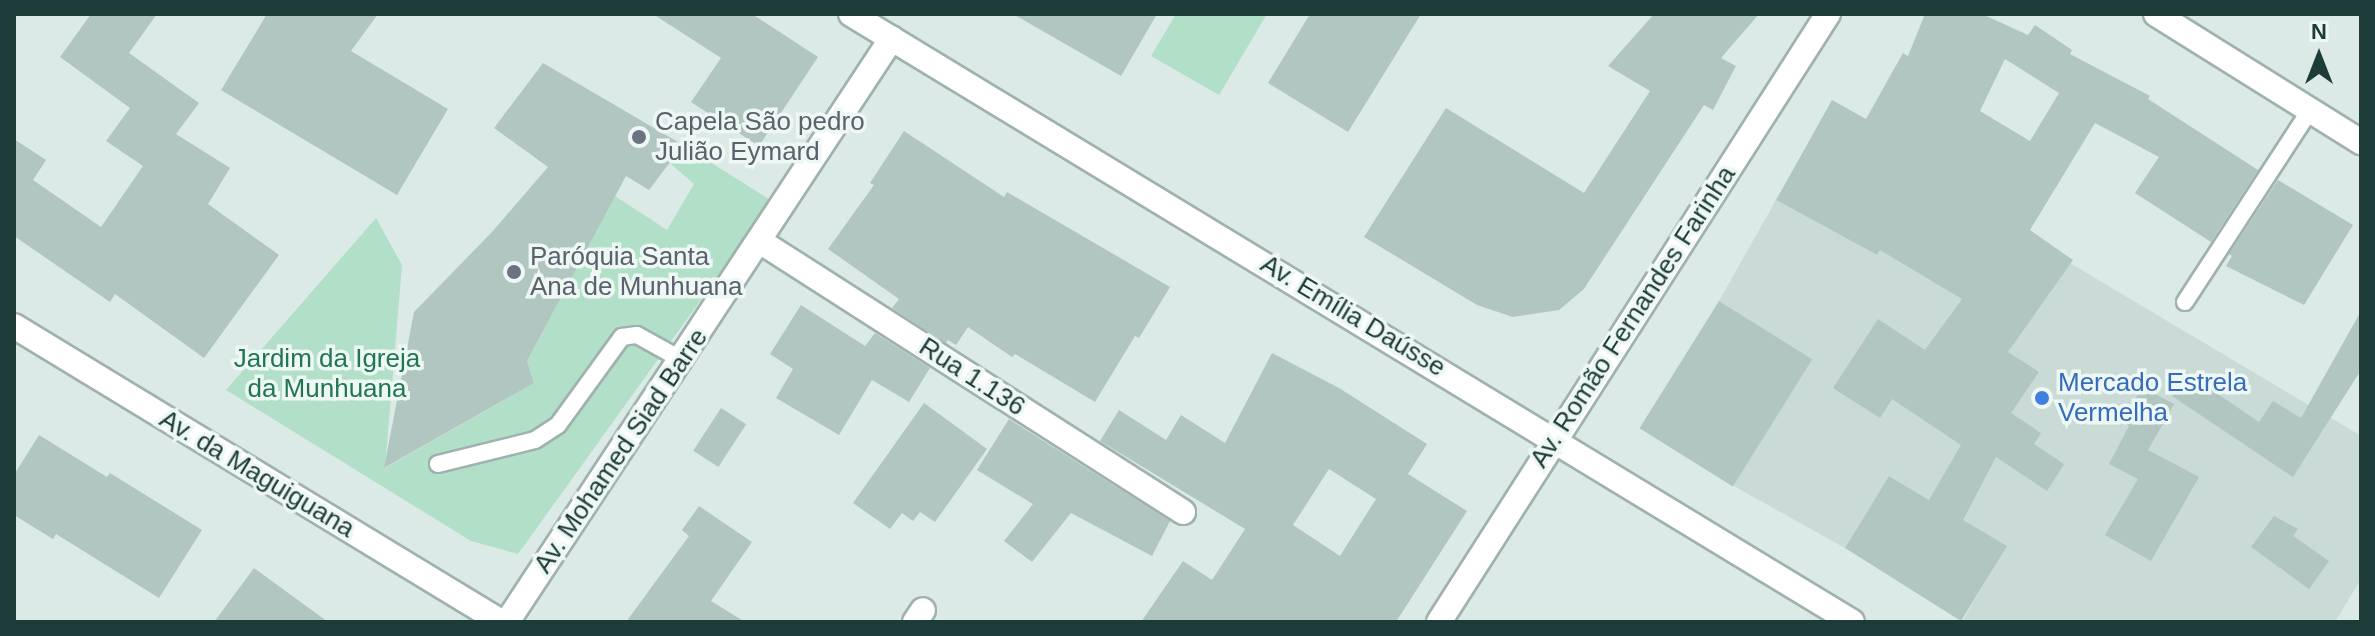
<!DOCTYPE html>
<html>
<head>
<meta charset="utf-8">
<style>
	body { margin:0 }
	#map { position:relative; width:2375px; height:636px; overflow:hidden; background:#dceae7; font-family:Arial,sans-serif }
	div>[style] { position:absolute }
	.built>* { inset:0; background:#cadad6 }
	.green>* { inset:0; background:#b2dfc7 }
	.building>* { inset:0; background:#b1c5c1; transform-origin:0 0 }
	.roads { filter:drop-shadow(2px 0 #9fb2af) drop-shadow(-2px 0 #9fb2af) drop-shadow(0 2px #9fb2af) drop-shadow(0 -2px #9fb2af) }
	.service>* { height:16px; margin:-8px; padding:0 8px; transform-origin:8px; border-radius:8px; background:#fff }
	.minor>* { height:24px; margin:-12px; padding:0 12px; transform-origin:12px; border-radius:12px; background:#fff }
	.dots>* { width:22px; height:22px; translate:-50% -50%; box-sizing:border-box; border:4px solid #edf7f4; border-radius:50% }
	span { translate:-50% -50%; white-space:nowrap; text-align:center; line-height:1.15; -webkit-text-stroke:7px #edf7f4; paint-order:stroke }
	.worship-label { font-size:26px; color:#5b616d }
	.left { translate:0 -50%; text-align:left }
	.street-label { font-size:26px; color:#1d3b39 }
	.park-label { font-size:26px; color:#237654 }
	.shop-label { font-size:26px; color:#366cbe }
	.frame { position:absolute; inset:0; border:16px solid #1d3b39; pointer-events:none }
	.north { position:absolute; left:2279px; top:16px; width:80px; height:80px; -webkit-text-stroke:6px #edf7f4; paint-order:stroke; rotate:0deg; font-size:22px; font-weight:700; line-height:32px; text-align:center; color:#1d3b39 }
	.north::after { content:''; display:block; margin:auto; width:28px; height:36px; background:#1d3b39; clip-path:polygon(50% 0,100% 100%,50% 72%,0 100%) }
</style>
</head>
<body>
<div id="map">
	<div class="built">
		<i style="clip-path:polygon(1920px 174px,2361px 436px,2361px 579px,2335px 622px,1962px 622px,2006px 546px,1889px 476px,1845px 548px,1732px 485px,1812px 359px,1719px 301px,1776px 200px,1877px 255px)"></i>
	</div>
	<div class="green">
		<i style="clip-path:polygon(1176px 14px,1267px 14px,1219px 95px,1151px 56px)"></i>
		<i style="clip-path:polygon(683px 145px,772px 201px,518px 554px,471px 541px,226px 390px,376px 218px,402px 265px,385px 468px,534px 383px,527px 361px,615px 196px,667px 230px,694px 184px,671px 164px)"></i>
	</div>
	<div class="building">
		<i style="clip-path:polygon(91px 14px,157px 14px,129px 53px,199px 103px,176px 134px,230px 168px,208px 204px,279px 255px,204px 358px,115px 294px,110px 302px,14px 236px,14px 139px,46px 160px,33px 180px,101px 227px,143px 166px,106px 141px,130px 108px,60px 57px)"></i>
		<i style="clip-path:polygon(267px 14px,378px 14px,351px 51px,448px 109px,397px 195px,221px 90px)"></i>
		<i style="clip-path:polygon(653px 14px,752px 14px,818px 57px,759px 146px,691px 102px,721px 58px)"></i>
		<i style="clip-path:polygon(1013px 14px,1157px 14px,1121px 76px)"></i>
		<i style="clip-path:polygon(1310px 14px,1421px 14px,1348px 132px,1268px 83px)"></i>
		<i style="clip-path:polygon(1654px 14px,1759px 14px,1721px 58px,1736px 66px,1713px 110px,1704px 105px,1584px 289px,1559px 310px,1513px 317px,1477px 305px,1364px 237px,1446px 108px,1584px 193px,1650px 91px,1608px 66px)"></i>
		<i style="clip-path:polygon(evenodd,1925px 14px,1982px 14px,2028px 35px,2035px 25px,2072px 50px,2070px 54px,2150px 96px,2148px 99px,2258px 170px,2211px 242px,2135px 193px,2159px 157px,2095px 123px,2030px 230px,2073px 260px,2008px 352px,2039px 372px,2011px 413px,2041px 433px,2034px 444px,2064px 464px,2047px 491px,1996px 457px,1963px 520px,2007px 546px,1961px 621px,1845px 548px,1889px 476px,1929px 500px,1961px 445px,1892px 399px,1880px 418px,1833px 388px,1878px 319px,1925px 350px,1962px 299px,1880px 250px,1877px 255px,1776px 200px,1832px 100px,1866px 119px,1903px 53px,1908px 56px,1925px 14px,2005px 59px,2059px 93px,2030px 141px,1980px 111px,2005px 59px)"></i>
		<i style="clip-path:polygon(543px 63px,683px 145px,649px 190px,626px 176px,527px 361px,534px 383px,384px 468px,414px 312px,492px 232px,548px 167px,494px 128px)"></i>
		<i style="clip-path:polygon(904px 131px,1004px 197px,1007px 192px,1170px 287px,1139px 338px,1135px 336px,1095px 402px,1015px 354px,1012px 357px,968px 327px,956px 345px,948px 340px,946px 343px,892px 308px,899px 299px,828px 249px,874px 185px,870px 183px)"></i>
		<i style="clip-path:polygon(2278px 180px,2353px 225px,2304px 305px,2226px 266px,2232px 256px,2229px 254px)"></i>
		<i style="left:1719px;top:301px;width:110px;height:150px;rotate:32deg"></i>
		<i style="clip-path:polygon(801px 305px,865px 346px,875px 333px,930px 368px,909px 402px,872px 380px,839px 435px,776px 398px,793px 369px,770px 354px)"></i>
		<i style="clip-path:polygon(2361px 311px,2361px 370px,2293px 477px,2172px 396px,2187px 373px,2259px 422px,2273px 401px,2301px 418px)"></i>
		<i style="clip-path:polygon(evenodd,1272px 353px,1339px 388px,1427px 444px,1408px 474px,1467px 511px,1396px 622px,1141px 622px,1183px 561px,1212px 580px,1245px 529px,1100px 441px,1119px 410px,1166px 440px,1181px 415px,1225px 443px,1272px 353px,1329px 469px,1376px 499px,1340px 556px,1293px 525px,1329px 469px)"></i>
		<i style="clip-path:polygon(2142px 387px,2174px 404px,2148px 450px,2199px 477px,2151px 561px,2105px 535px,2138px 479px,2109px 464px,2129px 426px,2123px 422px)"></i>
		<i style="clip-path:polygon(924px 403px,987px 449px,935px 522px,920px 512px,913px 521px,902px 513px,890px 529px,853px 503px)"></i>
		<i style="left:721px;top:408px;width:30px;height:51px;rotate:33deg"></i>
		<i style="clip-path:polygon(1009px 419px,1170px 521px,1152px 556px,1071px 513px,1032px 562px,1004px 541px,1033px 504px,977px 470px)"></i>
		<i style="clip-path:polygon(39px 435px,107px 477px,110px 473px,202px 530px,159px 598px,56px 534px,53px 539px,14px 515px,14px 475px)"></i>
		<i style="clip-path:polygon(699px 506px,752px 542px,711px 601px,745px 622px,626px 622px,689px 536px,682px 530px)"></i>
		<i style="clip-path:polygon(2274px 516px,2298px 529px,2293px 536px,2329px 561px,2309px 589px,2251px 547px)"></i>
		<i style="clip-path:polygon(254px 568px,328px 622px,214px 622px)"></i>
	</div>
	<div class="roads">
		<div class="service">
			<i style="left:2185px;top:302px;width:229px;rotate:-56.9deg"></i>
			<i style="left:438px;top:464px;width:100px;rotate:-13.9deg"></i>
			<i style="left:535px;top:440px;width:27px;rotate:-33deg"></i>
			<i style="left:558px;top:425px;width:109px;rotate:-54deg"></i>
			<i style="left:622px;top:337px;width:15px;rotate:-8deg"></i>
			<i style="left:637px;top:335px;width:51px;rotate:29.1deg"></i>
		</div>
		<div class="minor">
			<i style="left:851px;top:14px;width:1171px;rotate:31.27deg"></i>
			<i style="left:2156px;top:14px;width:242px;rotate:32deg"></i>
			<i style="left:761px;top:242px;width:501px;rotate:32.61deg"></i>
			<i style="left:14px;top:326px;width:570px;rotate:31.29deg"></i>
			<i style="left:507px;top:622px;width:699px;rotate:-56.61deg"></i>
			<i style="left:915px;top:622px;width:14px;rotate:-56deg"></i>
			<i style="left:1439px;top:622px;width:722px;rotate:-57.39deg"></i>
		</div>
	</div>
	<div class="dots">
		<i style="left:639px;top:137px;background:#6b7280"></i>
		<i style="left:514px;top:272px;background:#6b7280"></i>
		<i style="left:2042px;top:398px;background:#3f7fe0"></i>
	</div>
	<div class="worship-label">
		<span class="left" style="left:655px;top:137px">Capela São pedro<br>Julião Eymard</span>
		<span class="left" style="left:530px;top:272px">Paróquia Santa<br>Ana de Munhuana</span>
	</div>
	<div class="street-label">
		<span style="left:1353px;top:316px;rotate:31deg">Av. Emília Daússe</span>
		<span style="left:1633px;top:317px;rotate:-57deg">Av. Romão Fernandes Farinha</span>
		<span style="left:972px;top:377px;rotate:33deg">Rua 1.136</span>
		<span style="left:621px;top:451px;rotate:-56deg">Av. Mohamed Siad Barre</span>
		<span style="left:257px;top:474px;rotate:31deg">Av. da Maguiguana</span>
	</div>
	<div class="park-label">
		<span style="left:327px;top:374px">Jardim da Igreja<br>da Munhuana</span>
	</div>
	<div class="shop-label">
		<span class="left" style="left:2058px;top:398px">Mercado Estrela<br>Vermelha</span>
	</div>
	<div class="frame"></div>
	<div class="north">N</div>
</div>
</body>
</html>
